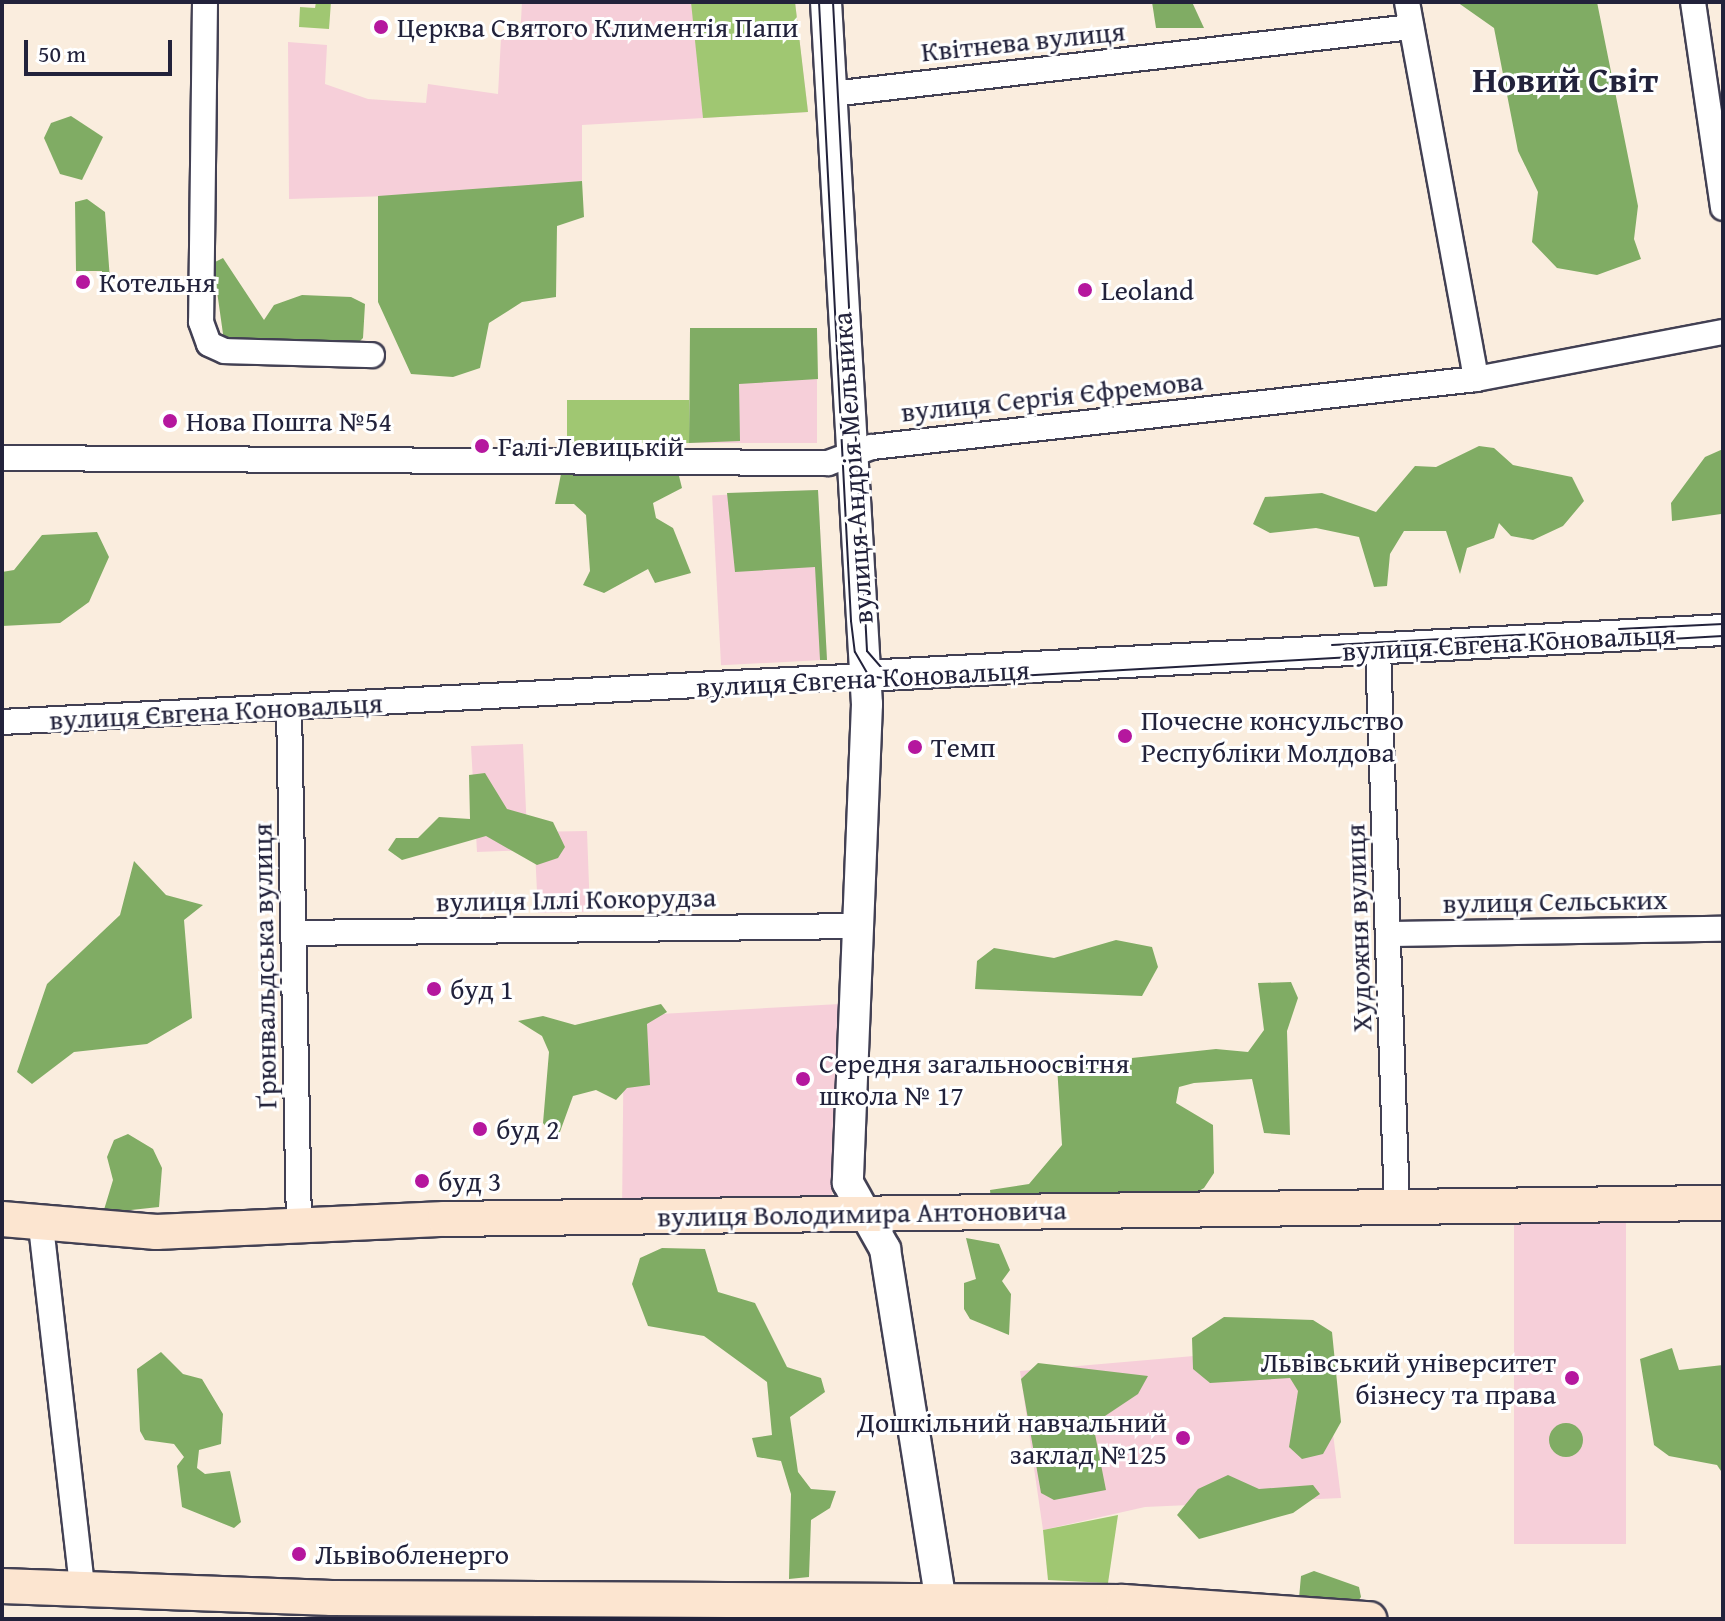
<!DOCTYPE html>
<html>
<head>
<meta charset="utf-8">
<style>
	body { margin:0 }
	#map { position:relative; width:1725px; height:1621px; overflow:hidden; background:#faedde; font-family:"Gentium Book Plus",serif }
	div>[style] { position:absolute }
	.built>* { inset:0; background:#f6cfd9; transform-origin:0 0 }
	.green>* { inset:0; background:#a0c772; transform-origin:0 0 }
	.forest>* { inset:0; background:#80ac64 }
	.round { border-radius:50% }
	.roads { filter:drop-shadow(2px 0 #424053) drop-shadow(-2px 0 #424053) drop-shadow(0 2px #424053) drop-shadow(0 -2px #424053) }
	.minor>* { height:24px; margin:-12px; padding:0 12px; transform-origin:12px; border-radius:12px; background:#fff }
	.tertiary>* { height:30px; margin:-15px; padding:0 15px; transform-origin:15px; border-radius:15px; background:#fff }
	.secondary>* { height:34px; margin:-17px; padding:0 17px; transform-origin:17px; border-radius:17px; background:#fce5d0 }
	.tram>* { height:2px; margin:-1px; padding:0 1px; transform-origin:1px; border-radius:1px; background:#22223b }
	.dots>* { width:22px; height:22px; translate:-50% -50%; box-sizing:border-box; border:4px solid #fff; border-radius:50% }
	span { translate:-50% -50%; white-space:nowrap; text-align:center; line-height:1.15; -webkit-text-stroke:6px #fff; paint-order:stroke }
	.poi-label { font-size:28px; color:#22223b }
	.left { translate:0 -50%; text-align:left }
	.right { translate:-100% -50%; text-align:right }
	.street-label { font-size:28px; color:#22223b }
	.district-label { font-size:36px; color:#22223b; font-weight:700 }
	.frame { position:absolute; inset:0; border:4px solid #22223b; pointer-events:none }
	.scale { position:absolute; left:24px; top:40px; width:148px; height:36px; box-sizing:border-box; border:4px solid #22223b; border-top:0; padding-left:10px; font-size:24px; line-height:28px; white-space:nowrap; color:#22223b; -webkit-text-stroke:6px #fff; paint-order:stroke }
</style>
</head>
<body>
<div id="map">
	<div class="built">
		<i style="clip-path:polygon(522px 2px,795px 2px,808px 112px,582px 125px,582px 181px,491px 193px,289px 199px,288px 42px,327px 45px,325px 84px,368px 99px,426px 103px,428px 84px,498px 94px,501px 38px,520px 38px)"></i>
		<i style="left:690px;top:328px;width:127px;height:115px"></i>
		<i style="left:818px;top:490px;width:170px;height:106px;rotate:87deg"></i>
		<i style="clip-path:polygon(523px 744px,527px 832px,587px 831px,590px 912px,538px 913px,535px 850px,477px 852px,471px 746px)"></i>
		<i style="clip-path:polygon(840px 1004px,832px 1201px,622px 1213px,624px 1016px)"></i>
		<i style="left:1626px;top:1213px;width:331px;height:112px;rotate:90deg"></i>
		<i style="clip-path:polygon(1322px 1345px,1341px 1498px,1145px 1507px,1043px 1530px,1020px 1371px)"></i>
	</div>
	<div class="green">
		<i style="clip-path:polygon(316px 2px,331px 2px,329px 29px,299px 27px,300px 7px,315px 8px)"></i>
		<i style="clip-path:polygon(691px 2px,795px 2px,808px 112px,703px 118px)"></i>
		<i style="left:689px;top:400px;width:43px;height:122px;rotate:90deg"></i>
		<i style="clip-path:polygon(1118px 1515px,1108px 1583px,1048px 1580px,1043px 1530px)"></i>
	</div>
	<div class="forest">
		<i style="clip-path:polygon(1152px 2px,1192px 2px,1204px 28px,1156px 28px)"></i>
		<i style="clip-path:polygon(1457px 2px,1597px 2px,1638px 206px,1634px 239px,1641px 259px,1597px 275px,1557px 268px,1532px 242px,1538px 192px,1518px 151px,1494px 28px)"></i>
		<i style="clip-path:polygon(71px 116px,103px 137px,82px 180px,60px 174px,44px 138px,51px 123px)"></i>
		<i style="clip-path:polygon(582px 181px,584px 217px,557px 226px,556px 297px,522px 302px,489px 323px,480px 368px,453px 377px,411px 374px,378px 302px,378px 196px)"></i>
		<i style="clip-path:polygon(87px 199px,105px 212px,111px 293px,102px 293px,102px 271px,76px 271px,75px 202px)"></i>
		<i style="clip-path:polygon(223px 258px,264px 320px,274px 305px,302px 295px,351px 297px,365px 304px,363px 338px,355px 346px,224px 341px,213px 263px)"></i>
		<i style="clip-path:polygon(690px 328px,817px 328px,818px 379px,739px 384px,740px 441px,689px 443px)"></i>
		<i style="clip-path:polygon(1479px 446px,1494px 448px,1513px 465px,1572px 477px,1584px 501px,1563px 526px,1533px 540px,1511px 536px,1499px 523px,1494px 538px,1467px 548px,1460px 574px,1446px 531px,1404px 531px,1390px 554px,1387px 586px,1374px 587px,1359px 537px,1316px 528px,1270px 533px,1253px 524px,1265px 497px,1322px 493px,1376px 512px,1415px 466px,1436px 467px)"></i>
		<i style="clip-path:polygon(1723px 449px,1723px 520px,1721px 514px,1672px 521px,1671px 503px,1705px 457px)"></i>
		<i style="clip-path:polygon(678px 472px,682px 488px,653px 503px,656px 518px,673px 528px,691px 573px,655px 583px,648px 569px,604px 593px,583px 585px,590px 571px,586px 515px,574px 504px,555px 504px,561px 474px)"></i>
		<i style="clip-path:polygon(818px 490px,827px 660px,820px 660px,815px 567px,735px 572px,727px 493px)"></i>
		<i style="clip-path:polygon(97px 532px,109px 557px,89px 602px,60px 623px,2px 626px,2px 572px,14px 570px,42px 535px)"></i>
		<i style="clip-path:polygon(485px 773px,507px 809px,553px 822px,565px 847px,558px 858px,537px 865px,486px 836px,402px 860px,388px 850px,396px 838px,418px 838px,439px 817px,470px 819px,469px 775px)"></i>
		<i style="clip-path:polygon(134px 861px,166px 895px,203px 905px,184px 920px,192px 1018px,147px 1044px,74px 1052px,32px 1084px,17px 1072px,47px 984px,120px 915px)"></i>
		<i style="clip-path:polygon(1116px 940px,1152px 947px,1158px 967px,1142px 996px,975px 989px,977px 961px,994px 948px,1054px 958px)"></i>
		<i style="clip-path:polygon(1291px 982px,1298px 998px,1287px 1031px,1290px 1135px,1264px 1133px,1252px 1079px,1194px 1083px,1179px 1087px,1176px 1103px,1213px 1125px,1214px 1173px,1204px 1188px,1190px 1196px,991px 1201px,990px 1190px,1029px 1184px,1062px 1145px,1057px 1066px,1216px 1049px,1248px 1052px,1264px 1030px,1258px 983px)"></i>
		<i style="clip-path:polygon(661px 1004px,667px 1012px,647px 1024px,650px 1085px,627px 1088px,616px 1100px,596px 1090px,573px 1096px,557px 1140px,543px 1123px,549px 1052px,542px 1036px,518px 1021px,543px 1016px,575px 1025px)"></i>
		<i style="clip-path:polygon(128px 1134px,153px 1149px,162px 1168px,159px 1207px,103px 1213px,113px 1180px,107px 1157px,114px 1140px)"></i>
		<i style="clip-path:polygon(966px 1238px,999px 1244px,1010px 1270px,1002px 1281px,1011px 1294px,1009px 1335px,970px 1319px,964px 1309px,964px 1283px,976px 1279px)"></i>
		<i style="clip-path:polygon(662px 1248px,705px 1249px,718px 1292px,755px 1303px,787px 1367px,821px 1378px,825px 1392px,790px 1417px,798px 1472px,811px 1489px,836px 1491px,830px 1508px,811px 1520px,809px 1577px,789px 1579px,791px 1494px,781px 1461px,757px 1457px,752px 1438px,772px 1435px,767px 1382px,704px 1336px,648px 1326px,632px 1284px,640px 1258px)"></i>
		<i style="clip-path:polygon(1224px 1317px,1313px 1320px,1332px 1332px,1341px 1422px,1323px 1454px,1302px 1459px,1289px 1447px,1298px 1391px,1290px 1378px,1210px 1383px,1193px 1369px,1192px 1338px)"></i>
		<i style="clip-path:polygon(1672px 1348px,1679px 1370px,1723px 1365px,1723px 1474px,1717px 1465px,1669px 1456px,1654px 1445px,1640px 1359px)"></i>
		<i style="clip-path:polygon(161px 1352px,183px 1374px,202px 1379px,223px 1414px,221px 1444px,199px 1450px,197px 1468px,205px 1474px,230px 1471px,241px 1522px,234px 1528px,182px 1507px,177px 1466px,184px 1457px,174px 1444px,145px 1440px,140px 1431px,137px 1369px)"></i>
		<i style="clip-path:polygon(1038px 1363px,1148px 1376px,1138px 1394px,1093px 1424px,1106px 1490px,1054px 1500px,1041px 1493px,1021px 1379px)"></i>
		<i class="round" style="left:1549px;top:1423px;width:34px;height:34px"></i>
		<i style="clip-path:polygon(1228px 1475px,1259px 1489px,1313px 1485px,1320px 1494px,1293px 1513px,1199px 1539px,1177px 1515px,1198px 1489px)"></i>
		<i style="clip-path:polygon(1314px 1571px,1359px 1587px,1361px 1597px,1355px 1605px,1299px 1598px,1301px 1576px)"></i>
	</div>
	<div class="roads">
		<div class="minor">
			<i style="left:205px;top:2px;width:320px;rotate:90.7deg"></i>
			<i style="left:201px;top:322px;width:23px;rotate:70deg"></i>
			<i style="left:209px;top:344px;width:17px;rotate:24deg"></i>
			<i style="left:225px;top:351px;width:147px;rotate:1.6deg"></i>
			<i style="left:1407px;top:2px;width:383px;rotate:79.6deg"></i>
			<i style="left:1693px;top:2px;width:208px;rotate:81.7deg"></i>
			<i style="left:832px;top:94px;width:583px;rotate:-6.6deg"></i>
			<i style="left:2px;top:458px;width:826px;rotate:0.35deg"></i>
			<i style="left:828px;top:463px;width:47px;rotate:-20deg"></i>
			<i style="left:872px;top:447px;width:608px;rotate:-6.42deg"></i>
			<i style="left:1476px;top:379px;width:251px;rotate:-10.8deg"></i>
			<i style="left:1378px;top:649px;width:557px;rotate:88.05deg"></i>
			<i style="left:289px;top:709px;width:514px;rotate:88.89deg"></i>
			<i style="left:2px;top:722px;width:864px;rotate:-3.05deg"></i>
			<i style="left:295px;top:933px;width:563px;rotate:-0.71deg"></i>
			<i style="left:1388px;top:934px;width:335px;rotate:-0.9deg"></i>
			<i style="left:41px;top:1226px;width:364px;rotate:83.5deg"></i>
		</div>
		<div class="tertiary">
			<i style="left:826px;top:2px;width:703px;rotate:86.66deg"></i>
			<i style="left:867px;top:704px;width:479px;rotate:92.3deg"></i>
			<i style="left:848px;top:1183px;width:76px;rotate:60.7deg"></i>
			<i style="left:885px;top:1249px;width:356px;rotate:81deg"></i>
			<i style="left:865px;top:676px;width:859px;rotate:-3.07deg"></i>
		</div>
		<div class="secondary">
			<i style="left:2px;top:1219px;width:155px;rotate:4.8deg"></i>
			<i style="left:156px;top:1232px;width:289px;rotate:-2.6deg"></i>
			<i style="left:445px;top:1219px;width:1278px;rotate:-0.72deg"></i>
			<i style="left:2px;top:1586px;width:330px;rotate:2.1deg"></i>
			<i style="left:332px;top:1598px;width:791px;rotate:0.29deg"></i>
			<i style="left:1123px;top:1602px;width:247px;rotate:4deg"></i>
		</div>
	</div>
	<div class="tram">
		<i style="left:819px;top:2px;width:620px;rotate:87.04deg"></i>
		<i style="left:851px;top:621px;width:31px;rotate:83deg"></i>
		<i style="left:855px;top:652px;width:28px;rotate:60deg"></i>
		<i style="left:869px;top:676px;width:43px;rotate:7.9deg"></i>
		<i style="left:912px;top:682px;width:812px;rotate:-3.25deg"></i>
		<i style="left:833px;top:2px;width:650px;rotate:87deg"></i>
		<i style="left:867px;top:651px;width:28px;rotate:49deg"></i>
		<i style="left:885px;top:672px;width:15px"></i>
		<i style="left:1619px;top:629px;width:104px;rotate:-2.8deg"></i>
		<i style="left:1332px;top:645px;width:223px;rotate:-3.1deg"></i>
	</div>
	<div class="dots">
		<i style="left:381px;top:27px;background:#b5179e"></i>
		<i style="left:83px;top:282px;background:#b5179e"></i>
		<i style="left:1085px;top:290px;background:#b5179e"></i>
		<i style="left:170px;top:421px;background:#b5179e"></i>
		<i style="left:482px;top:446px;background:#b5179e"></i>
		<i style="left:1125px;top:736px;background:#b5179e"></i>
		<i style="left:915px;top:747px;background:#b5179e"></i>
		<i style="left:434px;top:989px;background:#b5179e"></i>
		<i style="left:803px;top:1079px;background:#b5179e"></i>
		<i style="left:480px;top:1129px;background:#b5179e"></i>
		<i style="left:422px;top:1181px;background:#b5179e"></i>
		<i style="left:1572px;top:1378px;background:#b5179e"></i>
		<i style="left:1183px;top:1438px;background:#b5179e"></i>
		<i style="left:299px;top:1554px;background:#b5179e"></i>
	</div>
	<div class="poi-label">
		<span class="left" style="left:397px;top:27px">Церква Святого Климентія Папи</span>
		<span class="left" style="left:99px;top:282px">Котельня</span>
		<span class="left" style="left:1101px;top:290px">Leoland</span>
		<span class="left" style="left:186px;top:421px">Нова Пошта №54</span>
		<span class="left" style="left:498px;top:446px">Галі Левицькій</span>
		<span class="left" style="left:1141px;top:736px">Почесне консульство<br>Республіки Молдова</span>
		<span class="left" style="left:931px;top:747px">Темп</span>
		<span class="left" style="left:450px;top:989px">буд 1</span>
		<span class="left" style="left:819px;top:1079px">Середня загальноосвітня<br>школа № 17</span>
		<span class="left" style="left:496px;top:1129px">буд 2</span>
		<span class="left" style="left:438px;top:1181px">буд 3</span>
		<span class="right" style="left:1556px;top:1378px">Львівський університет<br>бізнесу та права</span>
		<span class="right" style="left:1167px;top:1438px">Дошкільний навчальний<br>заклад №125</span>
		<span class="left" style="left:315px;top:1554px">Львівобленерго</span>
	</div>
	<div class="street-label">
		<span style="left:1023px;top:41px;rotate:-6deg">Квітнева вулиця</span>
		<span style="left:1052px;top:396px;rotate:-6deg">вулиця Сергія Єфремова</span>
		<span style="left:852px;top:468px;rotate:-94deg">вулиця Андрія Мельника</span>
		<span style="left:1509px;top:642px;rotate:-3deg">вулиця Євгена Коновальця</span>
		<span style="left:863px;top:678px;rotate:-3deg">вулиця Євгена Коновальця</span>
		<span style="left:216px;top:711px;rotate:-3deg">вулиця Євгена Коновальця</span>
		<span style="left:576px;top:899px;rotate:-1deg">вулиця Іллі Кокорудза</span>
		<span style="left:1555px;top:901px;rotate:-1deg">вулиця Сельських</span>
		<span style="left:1358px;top:928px;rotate:-92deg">Художня вулиця</span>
		<span style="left:264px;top:966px;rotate:-91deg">Ґрюнвальдська вулиця</span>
		<span style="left:862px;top:1213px;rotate:-1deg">вулиця Володимира Антоновича</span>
	</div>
	<div class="district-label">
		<span style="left:1565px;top:79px">Новий Світ</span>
	</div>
	<div class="frame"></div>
	<div class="scale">50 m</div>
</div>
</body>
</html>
